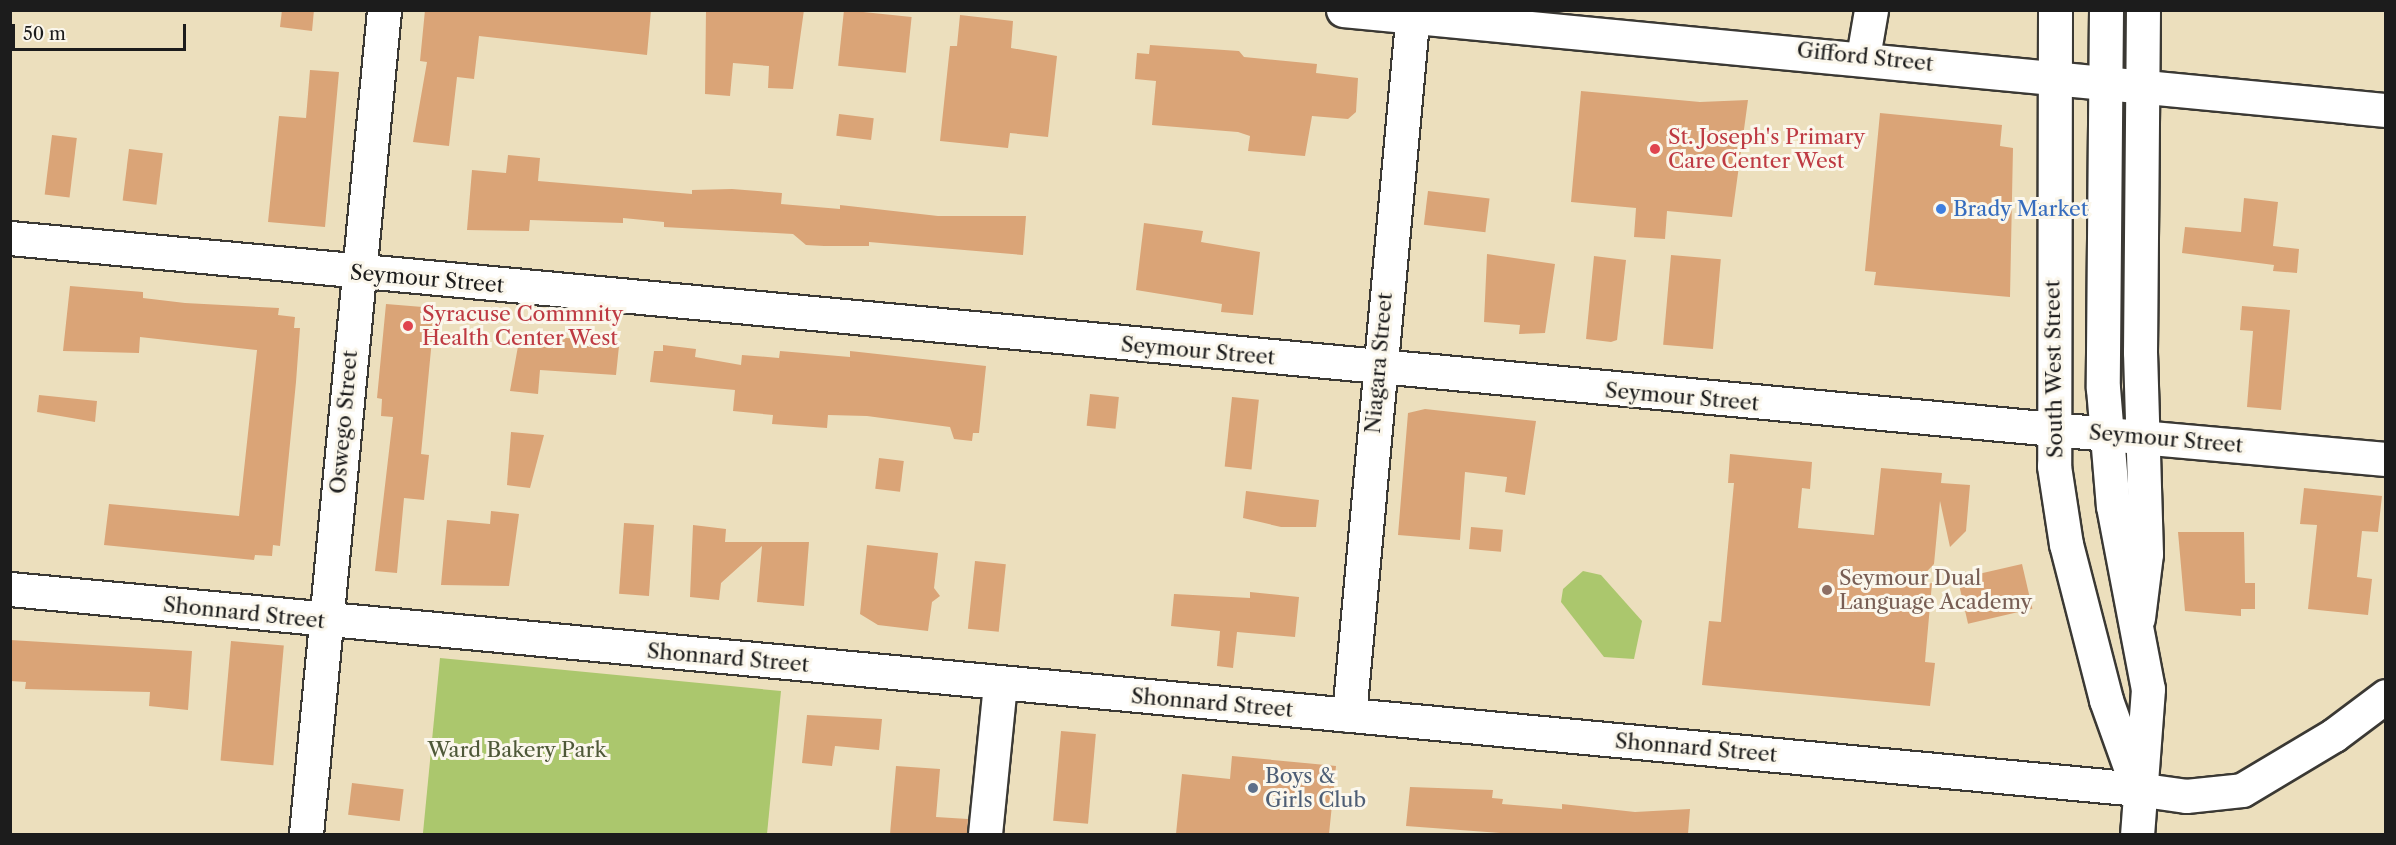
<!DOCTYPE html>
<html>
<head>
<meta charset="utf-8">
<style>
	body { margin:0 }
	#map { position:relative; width:2396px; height:845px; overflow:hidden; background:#ecdfbd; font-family:"Libre Caslon Text",serif }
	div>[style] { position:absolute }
	.green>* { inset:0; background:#abc76d }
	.building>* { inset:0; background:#daa477; transform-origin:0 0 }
	.roads { filter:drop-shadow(2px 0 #3b3934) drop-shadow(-2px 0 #3b3934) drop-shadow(0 2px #3b3934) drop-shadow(0 -2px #3b3934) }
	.minor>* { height:33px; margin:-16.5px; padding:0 16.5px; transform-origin:16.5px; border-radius:16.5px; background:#fff }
	.major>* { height:33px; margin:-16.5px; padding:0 16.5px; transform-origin:16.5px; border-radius:16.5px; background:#fff }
	.dots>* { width:16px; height:16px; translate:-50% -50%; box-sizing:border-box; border:3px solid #fbf7ec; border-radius:50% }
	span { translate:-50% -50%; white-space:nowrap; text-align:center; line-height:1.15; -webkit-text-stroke:6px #fbf7ec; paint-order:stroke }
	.street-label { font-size:21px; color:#1c1c1c }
	.health-label { font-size:21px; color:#be3a42 }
	.left { translate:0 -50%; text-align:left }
	.shop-label { font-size:21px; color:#366cbe }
	.education-label { font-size:21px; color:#785e54 }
	.park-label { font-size:21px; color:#4e5838 }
	.service-label { font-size:21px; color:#4e5e75 }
	.frame { position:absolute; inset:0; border:12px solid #1c1c1c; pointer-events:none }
	.scale { position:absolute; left:12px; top:24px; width:174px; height:27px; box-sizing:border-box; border:3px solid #1c1c1c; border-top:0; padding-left:8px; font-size:18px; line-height:21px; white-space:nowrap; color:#1c1c1c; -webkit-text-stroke:4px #fbf7ec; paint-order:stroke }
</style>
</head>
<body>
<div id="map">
	<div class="green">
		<i style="clip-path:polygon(1583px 571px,1601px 575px,1642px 621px,1634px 659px,1604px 657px,1561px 602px,1563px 589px)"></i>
		<i style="clip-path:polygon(440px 658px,781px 691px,767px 834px,423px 833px)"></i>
	</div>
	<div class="building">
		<i style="clip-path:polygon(282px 10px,314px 10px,312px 31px,280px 27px)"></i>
		<i style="clip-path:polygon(425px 10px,651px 10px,647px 55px,479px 36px,474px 79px,457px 77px,449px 146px,413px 142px,427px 62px,420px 61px)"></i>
		<i style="clip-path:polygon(706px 10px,804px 10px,793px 89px,768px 88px,769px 66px,733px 63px,730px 96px,705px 94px)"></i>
		<i style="left:844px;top:10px;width:68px;height:56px;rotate:6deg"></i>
		<i style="clip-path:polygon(960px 15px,1013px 21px,1011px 48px,1057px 56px,1048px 137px,1010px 133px,1008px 148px,940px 141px,950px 46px,957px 46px)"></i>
		<i style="clip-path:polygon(1150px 45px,1239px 51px,1244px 57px,1317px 64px,1316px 73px,1358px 78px,1356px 112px,1348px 119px,1312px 116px,1305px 156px,1248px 151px,1250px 136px,1238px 132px,1152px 125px,1156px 81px,1135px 79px,1137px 53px,1149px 54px)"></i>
		<i style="clip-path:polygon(310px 70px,339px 72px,325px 227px,268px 222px,279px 116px,306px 118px)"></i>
		<i style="clip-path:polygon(1581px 91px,1700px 102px,1748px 100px,1732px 217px,1667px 211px,1665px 239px,1634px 237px,1636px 208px,1571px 202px)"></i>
		<i style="clip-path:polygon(1880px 113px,2002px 125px,2000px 146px,2013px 148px,2010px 297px,1874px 285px,1876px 272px,1865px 271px)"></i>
		<i style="left:839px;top:114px;width:35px;height:22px;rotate:7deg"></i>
		<i style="left:52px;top:135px;width:25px;height:60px;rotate:7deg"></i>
		<i style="left:129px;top:149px;width:34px;height:52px;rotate:7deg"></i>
		<i style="clip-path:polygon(508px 155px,540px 158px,538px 181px,692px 194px,692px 190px,732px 189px,782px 193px,781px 204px,840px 209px,840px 205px,938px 216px,1026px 216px,1023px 255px,869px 242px,869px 246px,824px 246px,806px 245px,793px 234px,664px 227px,664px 222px,623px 218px,623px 223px,530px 220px,529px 231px,467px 230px,472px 170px,506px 173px)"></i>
		<i style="left:1428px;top:191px;width:62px;height:34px;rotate:7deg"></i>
		<i style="clip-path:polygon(2244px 198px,2278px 202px,2273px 246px,2299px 249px,2297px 273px,2273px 271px,2274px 265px,2182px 253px,2185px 227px,2241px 232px)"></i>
		<i style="clip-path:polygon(1144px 223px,1203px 231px,1201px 242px,1260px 252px,1253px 315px,1221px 312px,1222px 304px,1136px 290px)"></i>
		<i style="clip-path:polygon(1487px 254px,1555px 264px,1545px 333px,1519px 334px,1520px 325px,1484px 322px)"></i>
		<i style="left:1671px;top:255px;width:50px;height:90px;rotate:5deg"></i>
		<i style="clip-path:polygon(1594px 256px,1626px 260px,1617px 340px,1611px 342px,1586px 339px)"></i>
		<i style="clip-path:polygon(70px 286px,143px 292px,143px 298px,185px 303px,279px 308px,278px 315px,295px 317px,294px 328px,300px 328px,296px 382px,280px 546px,273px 545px,272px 556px,255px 555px,254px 560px,104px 545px,109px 504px,239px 516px,257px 350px,140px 337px,139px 353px,63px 351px)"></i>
		<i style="clip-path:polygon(386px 304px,435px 308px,421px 454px,429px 455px,424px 500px,404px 498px,397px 573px,375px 571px,393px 417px,381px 416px,382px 399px,377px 398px)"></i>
		<i style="clip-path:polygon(2242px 306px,2290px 310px,2281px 410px,2247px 407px,2253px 331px,2240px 330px)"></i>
		<i style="clip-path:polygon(520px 335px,613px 341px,619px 346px,616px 375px,540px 370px,538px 394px,510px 391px)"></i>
		<i style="clip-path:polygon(663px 345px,696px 349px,695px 357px,741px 365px,742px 355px,779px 358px,780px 351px,850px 357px,850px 351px,986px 366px,979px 433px,973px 433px,972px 441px,954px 439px,950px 427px,867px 416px,828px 415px,827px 428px,772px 424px,773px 415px,733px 411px,735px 390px,650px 382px,654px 351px,663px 351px)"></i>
		<i style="left:1090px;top:394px;width:29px;height:32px;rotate:6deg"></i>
		<i style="clip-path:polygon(39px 395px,97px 401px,95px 422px,37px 412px)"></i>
		<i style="left:1232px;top:397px;width:27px;height:70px;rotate:6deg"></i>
		<i style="clip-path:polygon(1425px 409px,1536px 421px,1525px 495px,1505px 492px,1507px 477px,1465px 472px,1460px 540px,1398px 535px,1408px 413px)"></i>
		<i style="clip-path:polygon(511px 432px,544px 435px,530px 488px,507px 485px)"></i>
		<i style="clip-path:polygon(1730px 454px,1812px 462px,1810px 489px,1802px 488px,1798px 528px,1874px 535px,1881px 468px,1942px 473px,1941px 483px,1970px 485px,1966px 531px,1950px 547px,1940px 501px,1934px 564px,1911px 588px,1932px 583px,1925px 662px,1935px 663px,1930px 706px,1702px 685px,1709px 621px,1721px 622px,1734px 483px,1728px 483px)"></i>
		<i style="left:879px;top:458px;width:25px;height:31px;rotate:7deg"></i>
		<i style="clip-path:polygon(2304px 488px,2382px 496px,2378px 532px,2362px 531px,2357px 577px,2372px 579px,2368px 615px,2308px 609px,2317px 525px,2300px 524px)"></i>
		<i style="clip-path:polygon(1246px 491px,1319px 500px,1316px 527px,1281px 527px,1243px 518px)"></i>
		<i style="clip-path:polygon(491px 511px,519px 514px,509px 586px,441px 585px,447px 520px,490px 524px)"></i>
		<i style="left:624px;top:523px;width:30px;height:71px;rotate:4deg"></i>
		<i style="clip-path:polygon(693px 525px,726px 529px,725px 542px,809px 542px,804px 606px,757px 602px,762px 546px,721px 583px,719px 600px,690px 597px)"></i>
		<i style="left:1471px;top:527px;width:32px;height:22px;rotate:5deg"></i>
		<i style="clip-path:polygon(2178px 532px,2244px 532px,2245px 583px,2255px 583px,2255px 609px,2241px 609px,2241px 616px,2185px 611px)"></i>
		<i style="clip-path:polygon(867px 545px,938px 553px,934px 588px,940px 596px,932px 602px,928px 631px,878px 625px,860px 614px)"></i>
		<i style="left:975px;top:561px;width:31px;height:68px;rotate:6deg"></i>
		<i style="left:2022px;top:564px;width:46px;height:66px;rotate:77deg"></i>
		<i style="clip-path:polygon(1250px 592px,1299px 597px,1295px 637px,1237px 632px,1233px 668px,1217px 666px,1220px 631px,1171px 626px,1174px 594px,1250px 598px)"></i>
		<i style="clip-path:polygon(10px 640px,192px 651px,188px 710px,149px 706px,150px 692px,25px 689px,26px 682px,10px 681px)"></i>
		<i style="left:231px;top:641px;width:53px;height:120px;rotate:5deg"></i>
		<i style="clip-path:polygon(807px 715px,882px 719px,879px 750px,835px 746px,832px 766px,802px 763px)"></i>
		<i style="left:1061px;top:731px;width:35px;height:90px;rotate:5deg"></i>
		<i style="clip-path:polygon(1232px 756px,1336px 766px,1329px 834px,1176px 834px,1182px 774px,1230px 779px)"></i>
		<i style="clip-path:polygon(896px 766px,940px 769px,936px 817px,968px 819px,967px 834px,890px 834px)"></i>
		<i style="left:352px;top:783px;width:52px;height:32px;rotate:7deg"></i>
		<i style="clip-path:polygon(1410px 787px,1493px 790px,1492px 798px,1503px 799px,1502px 804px,1562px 809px,1562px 804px,1635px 812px,1690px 809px,1688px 834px,1514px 834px,1406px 826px)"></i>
	</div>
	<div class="roads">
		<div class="minor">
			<i style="left:1343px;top:10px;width:1048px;rotate:5.48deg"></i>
			<i style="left:1863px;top:57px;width:48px;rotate:-80.3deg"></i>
			<i style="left:10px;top:238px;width:2105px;rotate:5.34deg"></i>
			<i style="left:10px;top:589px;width:2136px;rotate:5.37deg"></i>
			<i style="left:2138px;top:618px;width:64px;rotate:-82.9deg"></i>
			<i style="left:2146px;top:554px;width:202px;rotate:-91.7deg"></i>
			<i style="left:2140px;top:352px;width:342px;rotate:-89.5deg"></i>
			<i style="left:1349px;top:715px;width:708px;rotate:-84.81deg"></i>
			<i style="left:306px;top:834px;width:828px;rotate:-84.59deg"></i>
			<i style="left:985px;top:834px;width:152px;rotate:-84.3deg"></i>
		</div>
		<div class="major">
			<i style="left:2055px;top:10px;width:456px;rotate:90.1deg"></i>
			<i style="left:2054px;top:466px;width:79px;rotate:81.3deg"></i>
			<i style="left:2066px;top:544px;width:161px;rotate:75.6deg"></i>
			<i style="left:2106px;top:700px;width:86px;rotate:70.3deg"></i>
			<i style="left:2106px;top:10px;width:378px;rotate:90.5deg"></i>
			<i style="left:2103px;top:388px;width:118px;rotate:85.2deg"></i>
			<i style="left:2113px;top:506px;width:186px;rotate:79.2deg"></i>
			<i style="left:2148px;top:689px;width:145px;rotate:94.3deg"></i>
			<i style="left:2106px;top:434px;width:281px;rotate:5.1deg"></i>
			<i style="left:2137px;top:789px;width:49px;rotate:8.1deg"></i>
			<i style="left:2186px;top:796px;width:56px;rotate:-6.1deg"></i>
			<i style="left:2242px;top:790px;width:107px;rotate:-30.9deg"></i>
			<i style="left:2334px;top:735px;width:65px;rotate:-36.9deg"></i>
		</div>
	</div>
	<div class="dots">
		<i style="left:1655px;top:149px;background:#e0444e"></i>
		<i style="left:1941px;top:209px;background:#3f7fe0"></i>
		<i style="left:408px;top:326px;background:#e0444e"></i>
		<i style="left:1827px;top:590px;background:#8d6e63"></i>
		<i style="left:1253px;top:788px;background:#5c6f8a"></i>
	</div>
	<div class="street-label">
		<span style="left:1865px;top:57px;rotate:6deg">Gifford Street</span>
		<span style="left:427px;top:279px;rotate:5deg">Seymour Street</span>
		<span style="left:1198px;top:351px;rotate:5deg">Seymour Street</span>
		<span style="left:1379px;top:363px;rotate:-85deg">Niagara Street</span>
		<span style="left:2054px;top:369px;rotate:-91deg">South West Street</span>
		<span style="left:1682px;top:397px;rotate:5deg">Seymour Street</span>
		<span style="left:344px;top:422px;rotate:-85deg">Oswego Street</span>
		<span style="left:2166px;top:439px;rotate:5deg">Seymour Street</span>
		<span style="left:244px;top:613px;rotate:6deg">Shonnard Street</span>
		<span style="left:728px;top:658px;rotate:5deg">Shonnard Street</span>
		<span style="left:1212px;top:703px;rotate:5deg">Shonnard Street</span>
		<span style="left:1696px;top:748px;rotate:5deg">Shonnard Street</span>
	</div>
	<div class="health-label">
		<span class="left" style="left:1668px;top:149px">St. Joseph's Primary<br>Care Center West</span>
		<span class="left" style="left:422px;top:326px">Syracuse Commnity<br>Health Center West</span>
	</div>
	<div class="shop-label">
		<span class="left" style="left:1953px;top:209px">Brady Market</span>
	</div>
	<div class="education-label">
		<span class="left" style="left:1839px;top:590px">Seymour Dual<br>Language Academy</span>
	</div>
	<div class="park-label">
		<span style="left:517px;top:750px">Ward Bakery Park</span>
	</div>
	<div class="service-label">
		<span class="left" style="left:1265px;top:788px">Boys &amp;<br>Girls Club</span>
	</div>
	<div class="frame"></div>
	<div class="scale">50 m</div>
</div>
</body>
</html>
